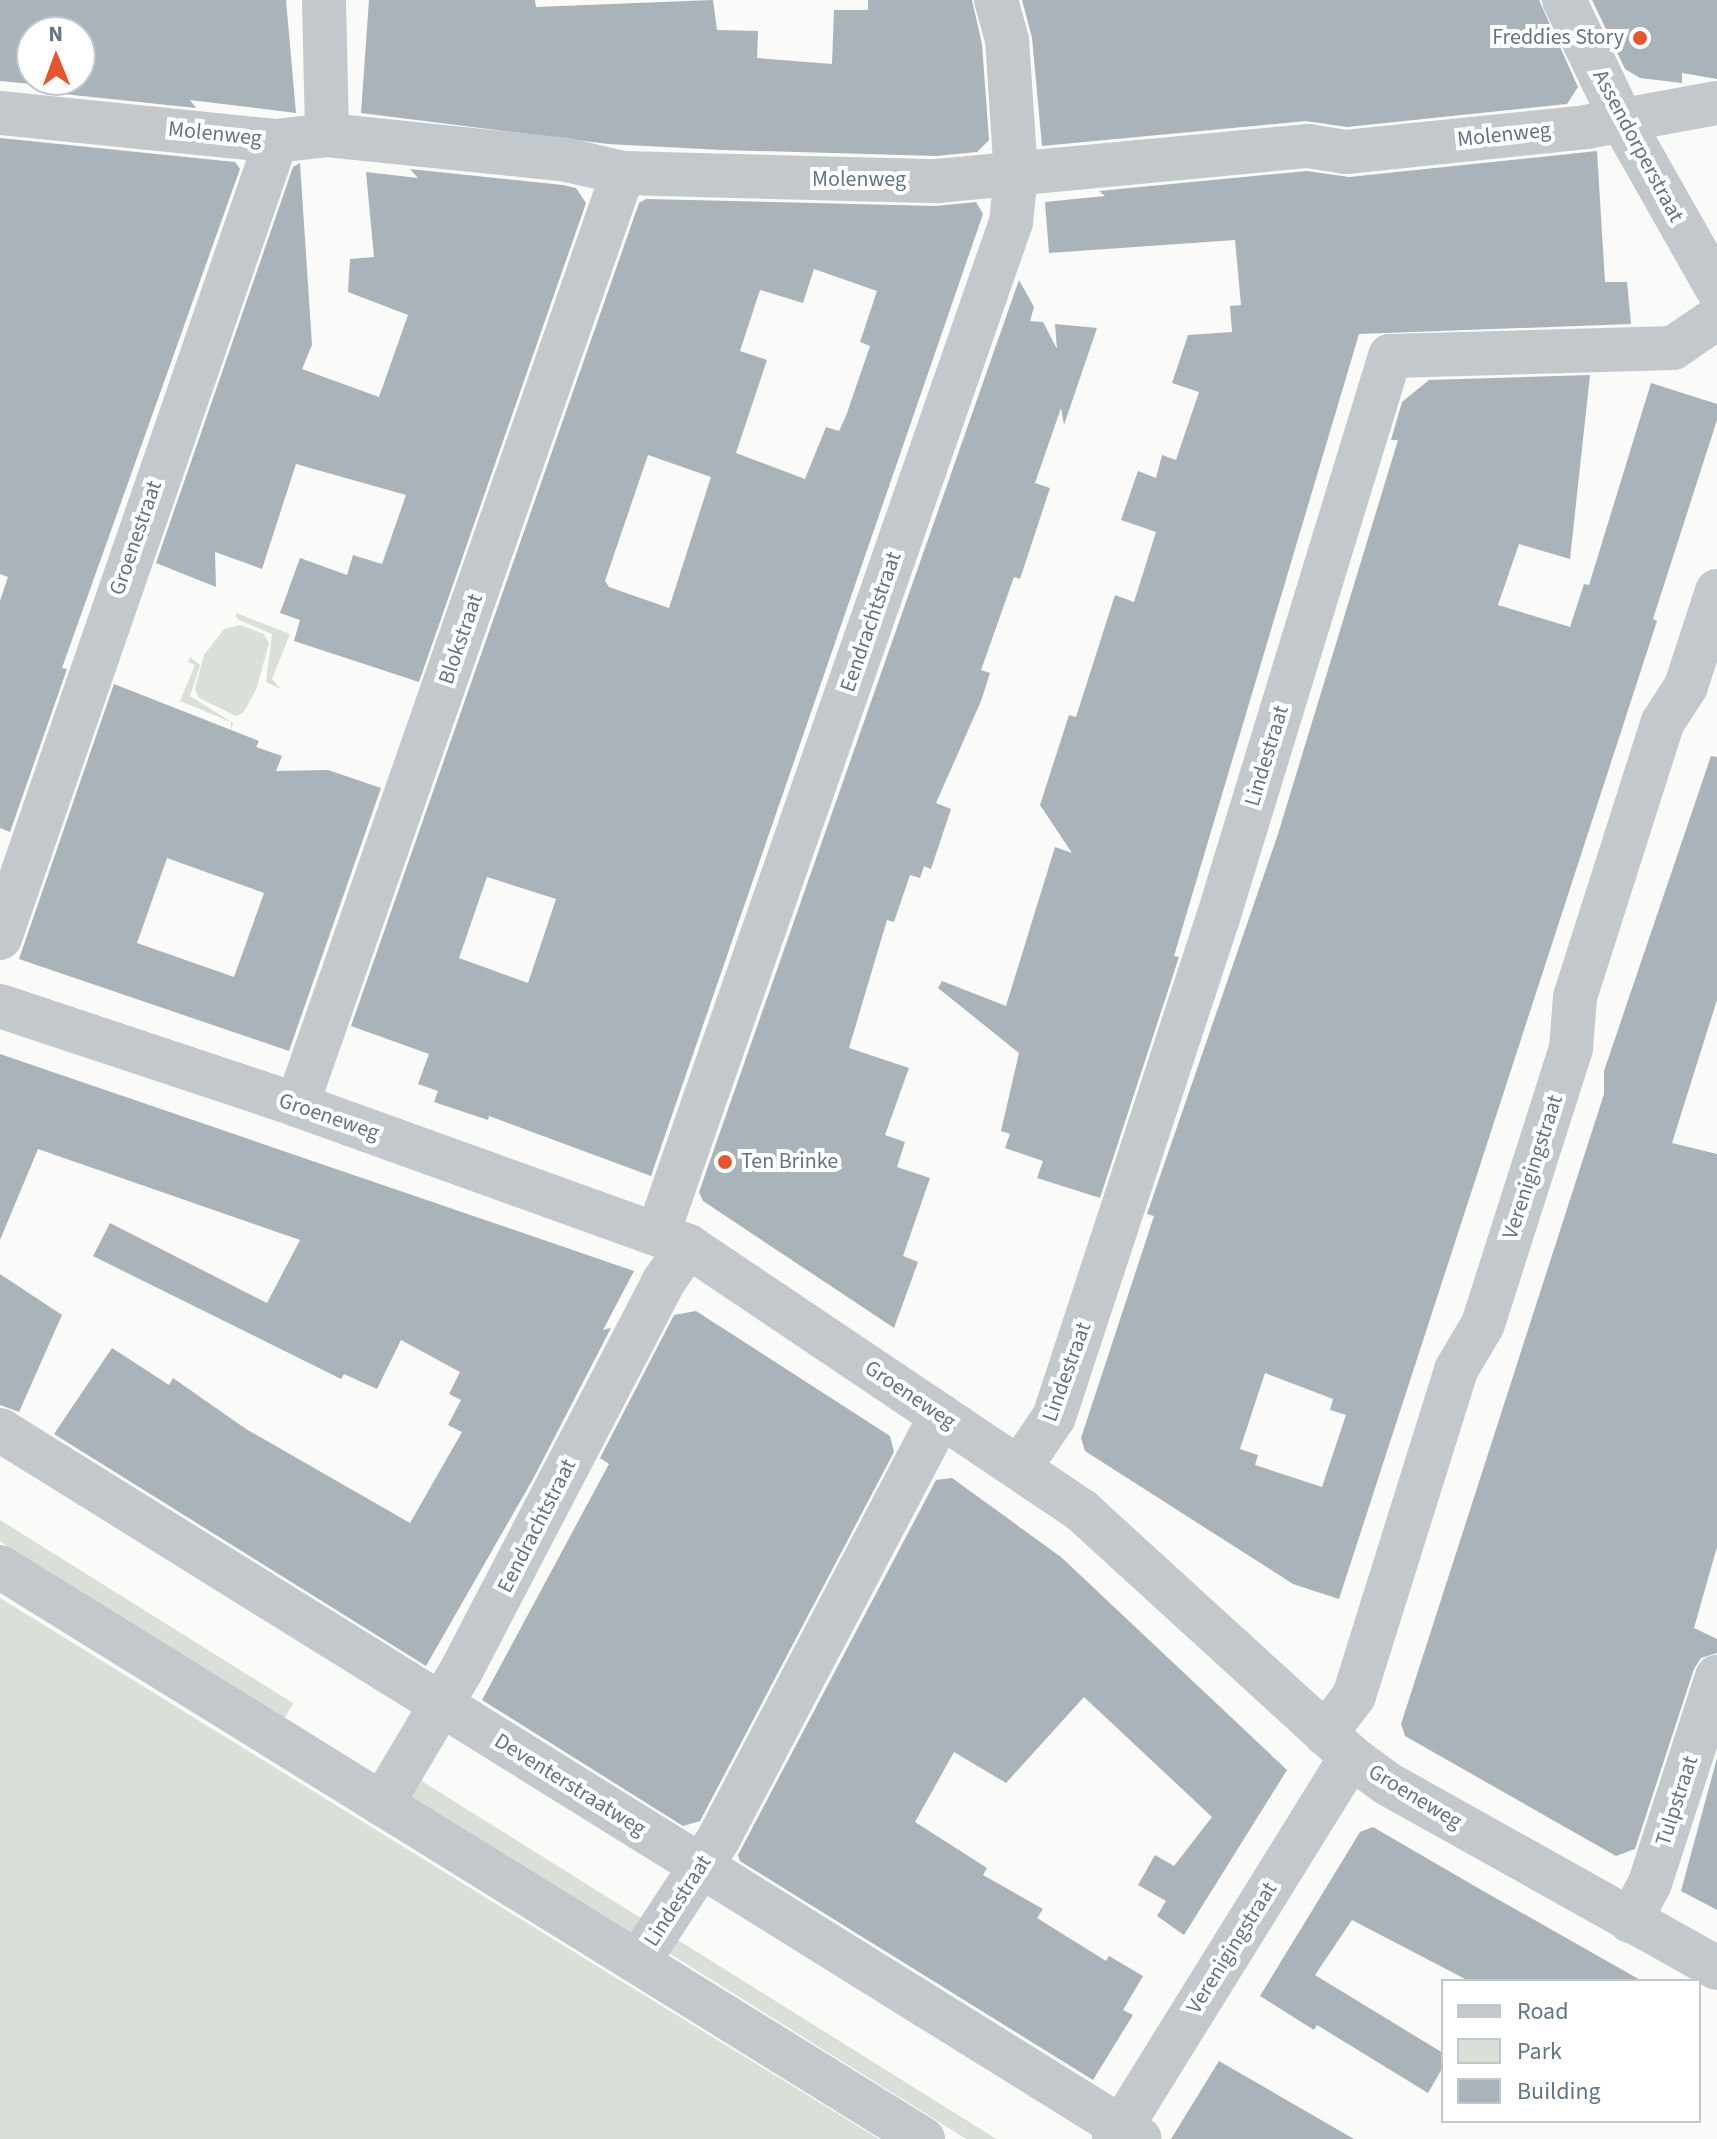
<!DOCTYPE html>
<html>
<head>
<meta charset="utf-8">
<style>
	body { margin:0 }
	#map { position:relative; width:1717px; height:2139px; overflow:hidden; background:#fafaf8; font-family:"Source Sans 3",sans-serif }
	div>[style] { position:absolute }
	.green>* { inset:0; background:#dadfd7; transform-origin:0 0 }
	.building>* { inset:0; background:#aab3b9 }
	.minor>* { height:44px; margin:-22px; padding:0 22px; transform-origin:22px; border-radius:22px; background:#c3c8cc }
	.tertiary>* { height:44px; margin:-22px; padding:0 22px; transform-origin:22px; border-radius:22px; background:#c3c8cc }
	.dots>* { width:22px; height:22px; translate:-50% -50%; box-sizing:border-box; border:4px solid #fff; border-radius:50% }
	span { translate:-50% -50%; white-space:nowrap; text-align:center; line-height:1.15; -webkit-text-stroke:8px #fff; paint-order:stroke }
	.poi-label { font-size:22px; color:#657683 }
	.right { translate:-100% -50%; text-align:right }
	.left { translate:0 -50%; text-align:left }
	.street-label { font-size:22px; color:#657683 }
	.legend { position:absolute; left:1441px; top:1979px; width:260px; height:144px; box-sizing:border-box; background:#fff; border:2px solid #c1c8cd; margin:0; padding:10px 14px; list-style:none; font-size:24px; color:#657683 }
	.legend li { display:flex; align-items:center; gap:16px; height:40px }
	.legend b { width:40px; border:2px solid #c1c8cd }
	.north { position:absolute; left:16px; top:16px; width:80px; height:80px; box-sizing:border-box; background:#fff; border:2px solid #c1c8cd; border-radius:50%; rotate:359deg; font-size:22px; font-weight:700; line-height:32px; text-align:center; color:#657683 }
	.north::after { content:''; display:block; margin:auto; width:28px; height:36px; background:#e4572e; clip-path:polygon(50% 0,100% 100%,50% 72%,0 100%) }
</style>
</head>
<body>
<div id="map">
	<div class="green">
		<i style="clip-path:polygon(236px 607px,236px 613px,290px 634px,272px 679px,281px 689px,266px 682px,272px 634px,239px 620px,236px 617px)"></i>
		<i style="clip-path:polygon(240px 625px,264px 634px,269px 643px,257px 687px,244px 712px,236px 716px,199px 698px,195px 689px,204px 655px,224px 629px)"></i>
		<i style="clip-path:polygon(190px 657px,200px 665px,190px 696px,233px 723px,231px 731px,231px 722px,180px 701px,195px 665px,188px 662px)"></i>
		<i style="left:0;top:1520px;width:346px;height:18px;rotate:32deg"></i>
		<i style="clip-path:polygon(0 1598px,631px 1987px,879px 2139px,0 2139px)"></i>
		<i style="left:420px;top:1780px;width:265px;height:18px;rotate:32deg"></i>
		<i style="left:678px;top:1940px;width:379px;height:16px;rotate:32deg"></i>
	</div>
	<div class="building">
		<i style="clip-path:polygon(evenodd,0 0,286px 0,296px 113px,190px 100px,196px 108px,54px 93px,62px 87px,0 81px,0 0,32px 32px,80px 32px,80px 80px,32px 80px,32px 32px)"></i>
		<i style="clip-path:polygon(369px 0,535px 0,536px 7px,713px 0,717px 30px,758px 31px,757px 58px,832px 64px,834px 10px,868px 10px,868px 0,972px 0,982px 44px,989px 140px,977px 152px,936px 156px,722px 150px,608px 144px,361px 113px)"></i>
		<i style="clip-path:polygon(1022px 0,1539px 0,1578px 87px,1567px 104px,1347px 127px,1306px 121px,1042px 146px,1032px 38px)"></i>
		<i style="clip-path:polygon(1592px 0,1717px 0,1717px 79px,1682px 73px,1682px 83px,1640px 78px,1625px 69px)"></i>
		<i style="clip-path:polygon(0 138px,235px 162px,240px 169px,62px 668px,67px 669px,10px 832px,0 828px,0 601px,8px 577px,0 574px)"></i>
		<i style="clip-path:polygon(1597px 151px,1605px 282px,1627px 282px,1631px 324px,1359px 334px,1174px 956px,1179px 957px,1100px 1198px,1037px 1178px,1043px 1161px,1005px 1148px,1010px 1134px,1001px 1131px,1019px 1053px,938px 988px,942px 981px,1006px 1006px,1055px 847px,1072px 853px,1040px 805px,1069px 715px,1076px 717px,1115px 595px,1134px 602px,1156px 532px,1121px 520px,1138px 471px,1156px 478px,1162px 455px,1176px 460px,1199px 392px,1172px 383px,1188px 335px,1232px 332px,1230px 306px,1241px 305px,1235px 240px,1049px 253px,1045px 202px,1105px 196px,1099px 191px,1307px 171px,1349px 177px)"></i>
		<i style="clip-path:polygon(300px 163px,312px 345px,302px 369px,379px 397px,408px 315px,348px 292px,350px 259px,374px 257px,366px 172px,418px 178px,410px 169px,563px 185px,576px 188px,586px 203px,419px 682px,294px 641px,300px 620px,280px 613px,300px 558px,347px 575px,353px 555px,382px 564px,406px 495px,296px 464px,262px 569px,215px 552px,216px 587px,156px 563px,293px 167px)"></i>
		<i style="clip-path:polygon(evenodd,646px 199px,936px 206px,976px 202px,983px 214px,651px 1176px,489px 1116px,488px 1120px,434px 1102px,438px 1091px,418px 1084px,429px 1054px,351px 1026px,639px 203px,646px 199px,814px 269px,877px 291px,860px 342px,870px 346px,846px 416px,839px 431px,826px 427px,805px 479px,736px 453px,767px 360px,740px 351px,760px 290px,803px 303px,814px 269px,646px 199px,648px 455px,711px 477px,669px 608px,609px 587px,605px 581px,648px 455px,646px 199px,487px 877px,556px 899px,528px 983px,459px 958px,487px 877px)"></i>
		<i style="clip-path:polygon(1019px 280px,1034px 307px,1030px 321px,1043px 322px,1057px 349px,1055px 324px,1097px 328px,1064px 425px,1061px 408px,1035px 483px,1050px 488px,1020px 579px,1014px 577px,981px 670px,990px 673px,981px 701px,936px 803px,951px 809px,931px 869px,924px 866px,920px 878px,910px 875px,894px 922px,887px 920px,849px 1048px,909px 1068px,885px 1135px,905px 1142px,897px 1167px,930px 1178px,903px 1256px,918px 1262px,894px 1328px,703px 1201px,699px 1192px)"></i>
		<i style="clip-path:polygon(evenodd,1590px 375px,1570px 559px,1519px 544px,1498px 605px,1570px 627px,1584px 584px,1589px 585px,1651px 383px,1717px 404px,1717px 420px,1653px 619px,1657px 621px,1339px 1599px,1293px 1584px,1085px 1451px,1081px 1438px,1154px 1216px,1147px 1214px,1278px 834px,1398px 440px,1391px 440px,1402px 402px,1429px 380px,1590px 375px,1265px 1373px,1333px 1399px,1330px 1410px,1346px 1415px,1322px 1487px,1255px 1465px,1258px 1455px,1240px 1449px,1265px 1373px)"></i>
		<i style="clip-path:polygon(evenodd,114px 684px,259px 741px,256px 747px,282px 756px,276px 771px,328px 770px,381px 788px,289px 1051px,19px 959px,114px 684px,167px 858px,264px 893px,234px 977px,137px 943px,167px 858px)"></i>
		<i style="clip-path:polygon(1711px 756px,1717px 757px,1717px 1000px,1672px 1143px,1717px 1154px,1717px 1547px,1694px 1628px,1717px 1639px,1717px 1653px,1701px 1658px,1694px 1669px,1635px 1849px,1616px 1856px,1405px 1736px,1401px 1724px,1604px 1094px,1604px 1071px)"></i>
		<i style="clip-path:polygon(0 1054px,634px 1271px,603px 1330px,611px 1328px,533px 1479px,426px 1666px,54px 1434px,112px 1348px,169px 1385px,173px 1378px,246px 1429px,410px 1523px,462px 1432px,448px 1425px,461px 1400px,449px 1394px,460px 1372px,401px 1340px,377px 1389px,344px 1374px,341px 1379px,93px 1256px,110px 1223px,267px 1303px,300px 1240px,38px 1149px,0 1240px)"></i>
		<i style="clip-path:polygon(0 1274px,62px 1315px,19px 1412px,0 1405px)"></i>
		<i style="clip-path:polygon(696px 1311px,890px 1436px,894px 1452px,700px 1821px,683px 1826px,482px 1700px,609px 1464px,600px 1458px,674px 1315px)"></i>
		<i style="clip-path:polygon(952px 1478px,1061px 1557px,1287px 1770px,1184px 1935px,1157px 1916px,1166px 1901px,1138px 1885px,1155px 1855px,1174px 1866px,1212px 1817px,1084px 1697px,1006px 1783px,954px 1752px,915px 1822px,987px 1868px,983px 1875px,1043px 1909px,1037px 1918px,1106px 1961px,1109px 1956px,1143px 1976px,1123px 2010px,1133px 2015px,1093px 2080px,740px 1861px,738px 1855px,936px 1480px)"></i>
		<i style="clip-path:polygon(1717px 1758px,1717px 1910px,1681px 1891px)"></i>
		<i style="clip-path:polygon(1373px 1827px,1478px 1888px,1642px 1981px,1469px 1981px,1352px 1920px,1315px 1975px,1443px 2053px,1443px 2067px,1428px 2093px,1317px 2025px,1314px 2030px,1260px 1996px,1360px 1832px)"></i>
		<i style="clip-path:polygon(1219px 2061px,1354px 2139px,1171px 2139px)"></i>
	</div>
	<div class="minor">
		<i style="left:324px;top:0;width:135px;rotate:88.7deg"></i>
		<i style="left:1564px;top:0;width:132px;rotate:64.4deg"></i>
		<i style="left:1621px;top:119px;width:195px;rotate:60.5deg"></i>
		<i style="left:0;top:113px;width:277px;rotate:5.8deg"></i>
		<i style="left:276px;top:141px;width:51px;rotate:-6.7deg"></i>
		<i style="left:327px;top:135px;width:241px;rotate:5.9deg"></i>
		<i style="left:567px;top:160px;width:57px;rotate:13.1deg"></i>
		<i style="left:623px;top:173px;width:314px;rotate:1.5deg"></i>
		<i style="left:937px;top:181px;width:373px;rotate:-5.4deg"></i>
		<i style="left:1308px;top:146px;width:38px;rotate:9deg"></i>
		<i style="left:1346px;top:152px;width:241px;rotate:-5.9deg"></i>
		<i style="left:1586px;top:127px;width:133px;rotate:-10.4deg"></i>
		<i style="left:0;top:938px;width:843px;rotate:-70.9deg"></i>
		<i style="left:0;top:1006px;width:313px;rotate:18.4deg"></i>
		<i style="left:297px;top:1105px;width:416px;rotate:19.8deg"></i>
		<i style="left:688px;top:1246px;width:475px;rotate:33.9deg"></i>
		<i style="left:1082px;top:1511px;width:365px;rotate:42.4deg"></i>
		<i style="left:1351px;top:1757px;width:46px;rotate:36.1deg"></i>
		<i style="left:1388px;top:1784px;width:377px;rotate:29.2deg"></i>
		<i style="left:297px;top:1105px;width:987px;rotate:-70.72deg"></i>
		<i style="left:658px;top:1233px;width:1071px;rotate:-70.75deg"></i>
		<i style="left:1011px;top:222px;width:47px;rotate:-83.9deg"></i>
		<i style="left:1016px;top:175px;width:135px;rotate:-93.8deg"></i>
		<i style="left:1007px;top:40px;width:41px;rotate:-105.4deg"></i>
		<i style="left:0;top:1430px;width:1342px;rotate:31.88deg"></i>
		<i style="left:1020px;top:1467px;width:60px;rotate:-55.8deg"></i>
		<i style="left:1054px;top:1417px;width:525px;rotate:-71.81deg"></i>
		<i style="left:1218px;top:918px;width:588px;rotate:-72.98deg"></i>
		<i style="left:1390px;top:356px;width:283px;rotate:-1.6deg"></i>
		<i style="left:1673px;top:348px;width:53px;rotate:-34.3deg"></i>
		<i style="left:1325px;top:1734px;width:48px;rotate:-52.7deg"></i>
		<i style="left:1354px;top:1696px;width:342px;rotate:-72.6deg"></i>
		<i style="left:1456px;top:1370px;width:53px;rotate:-59.6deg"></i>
		<i style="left:1483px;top:1324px;width:290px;rotate:-72.3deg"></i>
		<i style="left:1571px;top:1048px;width:51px;rotate:-85.5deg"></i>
		<i style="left:1575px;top:997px;width:289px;rotate:-72.3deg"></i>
		<i style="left:1663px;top:722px;width:43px;rotate:-57.4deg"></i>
		<i style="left:1686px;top:686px;width:100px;rotate:-71.9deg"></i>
		<i style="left:382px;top:1804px;width:157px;rotate:-59.3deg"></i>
		<i style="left:462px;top:1669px;width:434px;rotate:-62.5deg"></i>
		<i style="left:662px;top:1284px;width:46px;rotate:-55.6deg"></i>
		<i style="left:1630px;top:1921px;width:43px;rotate:-62.2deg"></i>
		<i style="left:1650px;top:1883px;width:217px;rotate:-72deg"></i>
		<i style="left:638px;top:1962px;width:148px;rotate:-56.8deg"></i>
		<i style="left:719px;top:1838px;width:477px;rotate:-62.3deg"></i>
		<i style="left:1114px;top:2139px;width:450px;rotate:-58.2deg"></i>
	</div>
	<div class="tertiary">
		<i style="left:0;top:1567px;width:1086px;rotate:31.79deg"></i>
	</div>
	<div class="dots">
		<i style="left:1640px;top:38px;background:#e4572e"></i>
		<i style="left:725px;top:1162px;background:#e4572e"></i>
	</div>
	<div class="poi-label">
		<span class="right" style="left:1624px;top:38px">Freddies Story</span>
		<span class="left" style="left:741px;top:1162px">Ten Brinke</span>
	</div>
	<div class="street-label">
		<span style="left:215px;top:134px;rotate:6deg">Molenweg</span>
		<span style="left:1504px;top:135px;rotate:-6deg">Molenweg</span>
		<span style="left:1638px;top:146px;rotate:62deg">Assendorperstraat</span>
		<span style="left:859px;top:180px">Molenweg</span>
		<span style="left:136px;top:538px;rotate:-71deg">Groenestraat</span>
		<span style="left:871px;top:622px;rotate:-71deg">Eendrachtstraat</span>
		<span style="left:461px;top:639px;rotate:-71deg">Blokstraat</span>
		<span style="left:1267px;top:756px;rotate:-73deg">Lindestraat</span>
		<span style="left:329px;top:1117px;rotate:19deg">Groeneweg</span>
		<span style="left:1533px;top:1167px;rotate:-72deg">Verenigingstraat</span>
		<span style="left:1067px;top:1372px;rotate:-70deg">Lindestraat</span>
		<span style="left:910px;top:1395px;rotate:34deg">Groeneweg</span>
		<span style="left:537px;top:1526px;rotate:-63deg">Eendrachtstraat</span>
		<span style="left:570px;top:1785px;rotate:32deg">Deventerstraatweg</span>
		<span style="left:1415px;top:1797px;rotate:31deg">Groeneweg</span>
		<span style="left:1677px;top:1801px;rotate:-72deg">Tulpstraat</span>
		<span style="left:678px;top:1901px;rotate:-57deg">Lindestraat</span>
		<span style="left:1232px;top:1948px;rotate:-58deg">Verenigingstraat</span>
	</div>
	<ul class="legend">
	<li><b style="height:10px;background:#c3c8cc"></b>Road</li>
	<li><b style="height:22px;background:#dadfd7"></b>Park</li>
	<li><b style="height:22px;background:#aab3b9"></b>Building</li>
	</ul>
	<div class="north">N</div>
</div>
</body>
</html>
